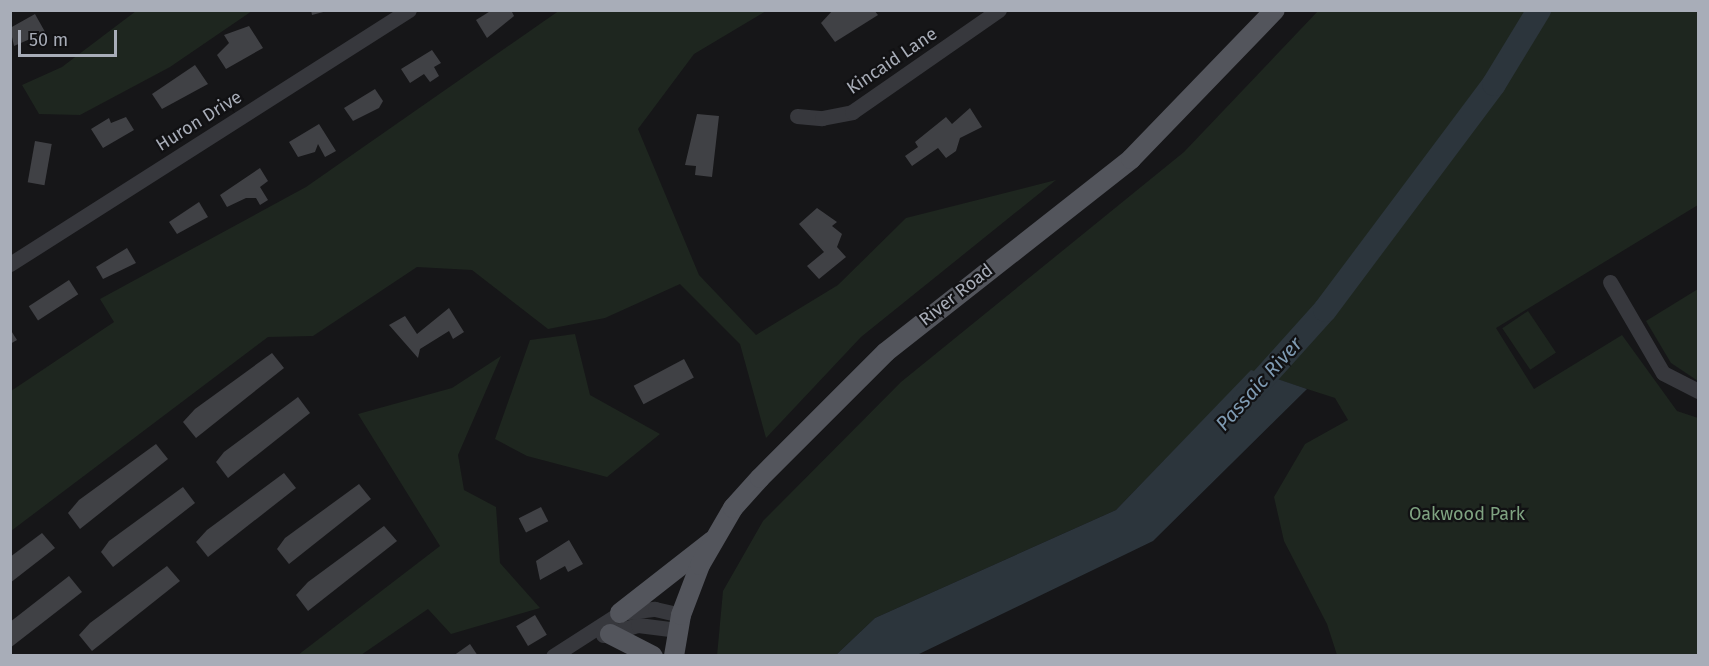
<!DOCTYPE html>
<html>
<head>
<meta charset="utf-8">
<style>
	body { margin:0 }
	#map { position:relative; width:1709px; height:666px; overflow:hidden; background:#161618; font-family:"Fira Sans",sans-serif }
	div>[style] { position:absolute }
	.green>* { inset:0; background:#1e261f; transform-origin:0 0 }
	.water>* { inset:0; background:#2c353c }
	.river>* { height:24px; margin:-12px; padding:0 12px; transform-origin:12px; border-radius:12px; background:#2c353c }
	.building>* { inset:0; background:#404145; transform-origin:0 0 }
	.minor>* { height:15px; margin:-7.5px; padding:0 7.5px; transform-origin:7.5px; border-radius:7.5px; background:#37383d }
	.major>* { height:20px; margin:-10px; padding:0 10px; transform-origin:10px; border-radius:10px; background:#53555c }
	span { translate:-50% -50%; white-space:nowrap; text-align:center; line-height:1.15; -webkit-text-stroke:4.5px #111113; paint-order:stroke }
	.street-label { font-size:18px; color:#a8adb8 }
	.park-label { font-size:18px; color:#7fa381 }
	.water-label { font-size:20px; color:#7f9bb3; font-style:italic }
	.frame { position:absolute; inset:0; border:12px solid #a8adb8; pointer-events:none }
	.scale { position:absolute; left:18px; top:30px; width:99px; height:27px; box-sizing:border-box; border:3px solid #a8adb8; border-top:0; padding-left:8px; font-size:18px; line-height:21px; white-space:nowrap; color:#a8adb8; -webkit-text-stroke:4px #111113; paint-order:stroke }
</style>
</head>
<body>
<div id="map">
	<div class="green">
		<i style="clip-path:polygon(560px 10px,766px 11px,694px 54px,638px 129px,699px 275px,756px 335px,838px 285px,906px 218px,1056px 180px,861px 337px,766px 438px,740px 344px,680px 284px,605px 318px,548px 329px,472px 270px,417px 267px,313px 336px,268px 337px,11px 531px,11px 391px,114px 322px,100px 299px,306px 187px)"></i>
		<i style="clip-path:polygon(136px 11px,252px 11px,170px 67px,80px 115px,39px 114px,22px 85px,62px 67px)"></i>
		<i style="clip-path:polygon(1318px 11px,1698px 11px,1698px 205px,1496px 328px,1534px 389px,1622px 335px,1677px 411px,1698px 418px,1698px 655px,1337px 655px,1327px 624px,1284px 541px,1274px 497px,1305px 444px,1348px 420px,1335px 398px,1251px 371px,1116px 510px,875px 618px,836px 655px,717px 656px,723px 591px,763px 521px,901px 382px,1184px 152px)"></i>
		<i style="clip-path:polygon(1698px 289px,1698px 381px,1671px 363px,1646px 321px)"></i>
		<i style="left:1528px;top:311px;width:50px;height:31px;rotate:56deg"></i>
		<i style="clip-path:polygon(575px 334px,590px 395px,660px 434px,607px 477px,527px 456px,495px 439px,530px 340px)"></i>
		<i style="clip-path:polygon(501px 356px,458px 455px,464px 490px,496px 507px,500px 563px,540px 608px,451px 634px,428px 609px,361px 655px,298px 655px,440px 546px,358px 414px,452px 388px)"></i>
	</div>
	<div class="water">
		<i style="clip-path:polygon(1251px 370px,1307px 389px,1153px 541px,917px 655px,836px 655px,875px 618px,1116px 510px)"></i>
	</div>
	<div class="river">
		<i style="left:1244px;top:400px;width:121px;rotate:-48deg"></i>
		<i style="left:1325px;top:310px;width:282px;rotate:-53.2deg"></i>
		<i style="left:1494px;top:84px;width:87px;rotate:-58.7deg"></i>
	</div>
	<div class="building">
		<i style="clip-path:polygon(311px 10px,327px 10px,327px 11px,312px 15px)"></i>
		<i style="clip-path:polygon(492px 10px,511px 10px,514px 16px,487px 38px,476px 20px)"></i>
		<i style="clip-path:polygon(833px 10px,874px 10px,878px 15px,835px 42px,821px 23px)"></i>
		<i style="clip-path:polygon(35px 14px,49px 39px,34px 47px,30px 39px,14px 46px,10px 28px)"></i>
		<i style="clip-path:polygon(249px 26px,263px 48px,226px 69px,217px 55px,229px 43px,224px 35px)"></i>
		<i style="clip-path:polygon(432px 50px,441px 63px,434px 67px,439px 76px,430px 82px,424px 74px,410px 83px,401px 69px)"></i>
		<i style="clip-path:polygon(195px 65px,208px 84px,162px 109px,152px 94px)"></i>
		<i style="clip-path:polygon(375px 89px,383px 101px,379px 108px,353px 121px,344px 108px)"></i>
		<i style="clip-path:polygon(970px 108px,982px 127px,960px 138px,956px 151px,946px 158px,938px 148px,912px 166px,905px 156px,918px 147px,915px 142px,946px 117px,952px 124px)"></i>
		<i style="clip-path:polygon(697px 114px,719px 116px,712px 177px,695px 175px,696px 166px,685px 165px)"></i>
		<i style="clip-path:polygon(126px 117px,134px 130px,103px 148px,91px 129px,109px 118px,111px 123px)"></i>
		<i style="clip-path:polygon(319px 124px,336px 151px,325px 157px,318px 144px,315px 152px,298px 157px,289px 142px)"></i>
		<i style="left:35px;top:141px;width:17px;height:42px;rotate:10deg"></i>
		<i style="clip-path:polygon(260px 168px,268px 181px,260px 187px,268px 200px,260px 205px,256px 198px,246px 198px,227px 207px,220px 195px)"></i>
		<i style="clip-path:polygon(199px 202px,208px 217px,177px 234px,169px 222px)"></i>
		<i style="clip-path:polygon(817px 208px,837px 222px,832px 226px,842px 234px,837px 247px,846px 257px,819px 279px,807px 266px,824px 252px,799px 224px)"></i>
		<i style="clip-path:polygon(127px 248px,136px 263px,103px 279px,96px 267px)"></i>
		<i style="left:69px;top:280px;width:17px;height:48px;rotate:57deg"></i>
		<i style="clip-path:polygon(449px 308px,464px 332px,453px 339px,449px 331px,420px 349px,418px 358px,389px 325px,405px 316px,417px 334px)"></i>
		<i style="clip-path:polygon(10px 329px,17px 340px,10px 344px)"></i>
		<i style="clip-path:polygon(272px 353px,284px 368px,196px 438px,183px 422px,195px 409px)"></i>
		<i style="left:684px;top:359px;width:21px;height:57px;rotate:62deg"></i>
		<i style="clip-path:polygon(298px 397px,310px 413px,228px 478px,216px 462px,224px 452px)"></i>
		<i style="clip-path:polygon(156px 444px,168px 459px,80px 529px,68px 513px,79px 500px)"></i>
		<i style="clip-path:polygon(284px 473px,296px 488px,208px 557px,196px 542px,207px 530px)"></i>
		<i style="clip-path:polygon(359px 484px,371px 499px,289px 564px,277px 549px,285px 538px)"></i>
		<i style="clip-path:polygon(183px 487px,195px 503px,113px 567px,101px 552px,109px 541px)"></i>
		<i style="left:541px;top:507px;width:16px;height:25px;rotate:63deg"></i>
		<i style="clip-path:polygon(384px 526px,397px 541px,308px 611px,296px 595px,308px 582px)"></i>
		<i style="clip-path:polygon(42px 533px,55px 548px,10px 583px,10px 557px)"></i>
		<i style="clip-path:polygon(569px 540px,583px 564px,568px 572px,565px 566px,540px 580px,536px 561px)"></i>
		<i style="clip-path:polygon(167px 566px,180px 581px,92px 651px,79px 635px,90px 623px)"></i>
		<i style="clip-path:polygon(69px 576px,82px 592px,10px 648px,10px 622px)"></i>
		<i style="left:535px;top:615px;width:23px;height:22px;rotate:59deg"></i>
		<i style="clip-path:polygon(470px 644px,478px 656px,453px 656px)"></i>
	</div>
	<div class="minor">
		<i style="left:797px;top:116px;width:25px;rotate:5deg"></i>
		<i style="left:822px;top:118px;width:31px;rotate:-11deg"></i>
		<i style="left:852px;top:112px;width:179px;rotate:-34.8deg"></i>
		<i style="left:10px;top:264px;width:473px;rotate:-32.5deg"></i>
		<i style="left:1610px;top:282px;width:105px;rotate:59.8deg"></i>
		<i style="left:1663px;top:373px;width:39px;rotate:27deg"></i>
		<i style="left:603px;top:635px;width:36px;rotate:-16deg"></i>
		<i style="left:638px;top:625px;width:40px;rotate:7.1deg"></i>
		<i style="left:553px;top:656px;width:80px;rotate:-32.7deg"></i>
		<i style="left:620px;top:613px;width:35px;rotate:-7deg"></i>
		<i style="left:655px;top:609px;width:27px;rotate:13deg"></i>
	</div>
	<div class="major">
		<i style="left:620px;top:613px;width:117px;rotate:-38deg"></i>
		<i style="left:610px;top:634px;width:48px;rotate:27.1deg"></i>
		<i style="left:674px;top:656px;width:42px;rotate:-80.3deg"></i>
		<i style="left:681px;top:615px;width:53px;rotate:-69.2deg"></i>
		<i style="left:700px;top:565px;width:66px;rotate:-59.9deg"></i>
		<i style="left:733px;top:508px;width:40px;rotate:-48deg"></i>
		<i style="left:760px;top:478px;width:178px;rotate:-45deg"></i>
		<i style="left:886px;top:352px;width:312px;rotate:-38.2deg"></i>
		<i style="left:1131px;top:159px;width:207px;rotate:-46deg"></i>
	</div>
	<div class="street-label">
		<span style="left:892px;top:61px;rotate:-34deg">Kincaid Lane</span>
		<span style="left:199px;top:121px;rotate:-32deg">Huron Drive</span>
		<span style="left:956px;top:295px;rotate:-38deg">River Road</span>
	</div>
	<div class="park-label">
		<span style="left:1467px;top:514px">Oakwood Park</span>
	</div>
	<div class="water-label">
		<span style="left:1259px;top:384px;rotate:-48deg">Passaic River</span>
	</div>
	<div class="frame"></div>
	<div class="scale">50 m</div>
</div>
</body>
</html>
